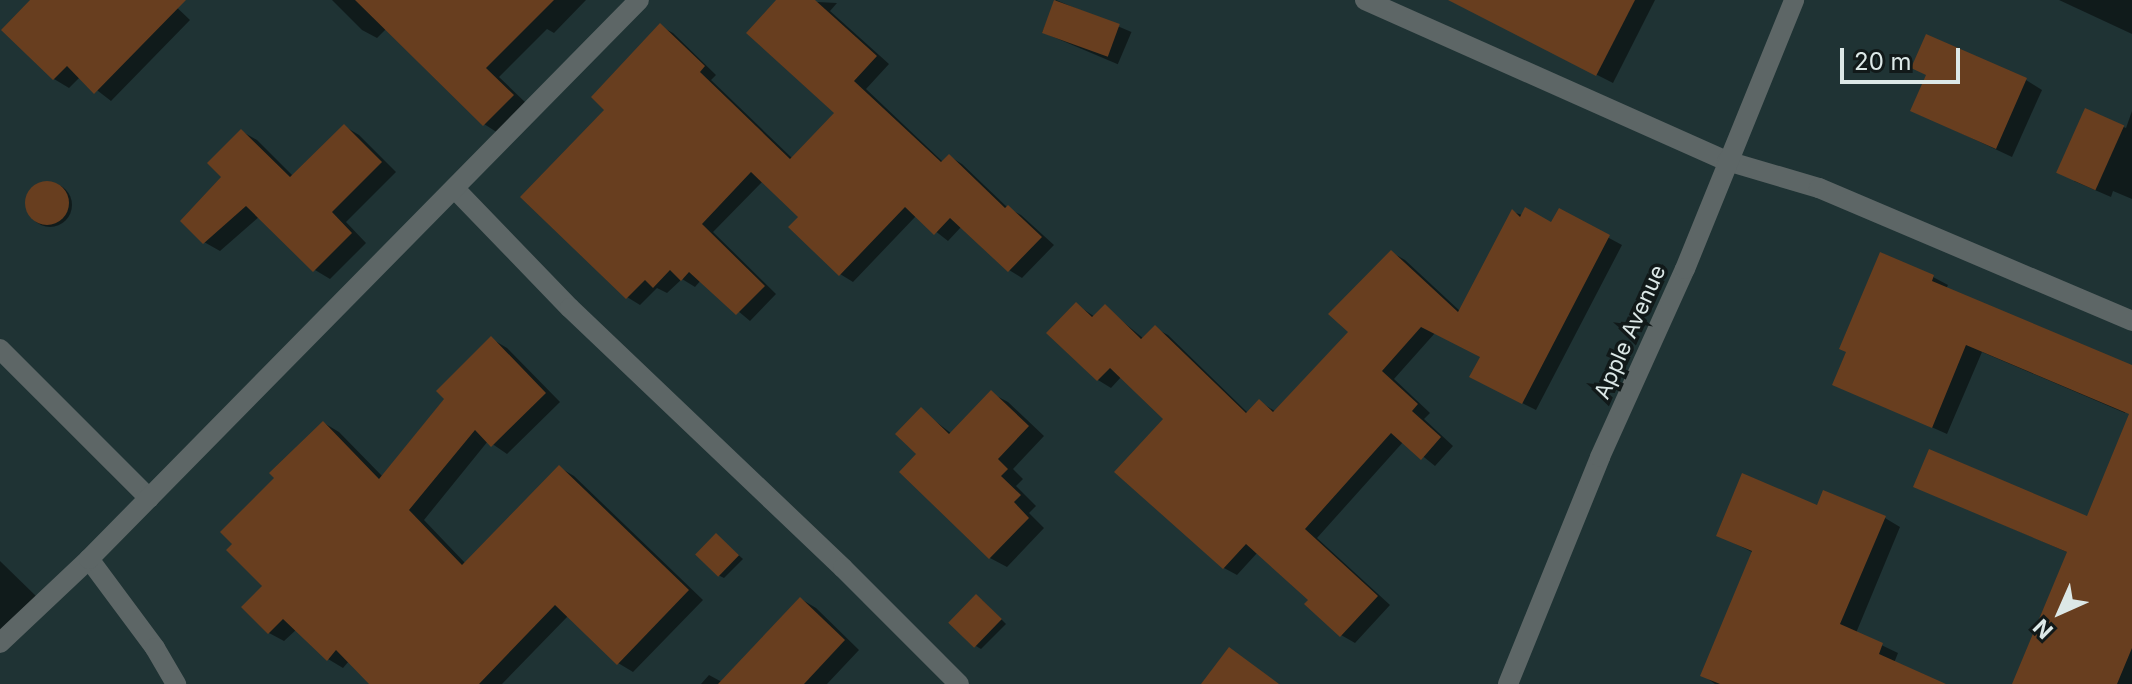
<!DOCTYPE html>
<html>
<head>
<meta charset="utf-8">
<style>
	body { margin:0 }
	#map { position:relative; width:2132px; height:684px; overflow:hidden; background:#1f3334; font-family:Inter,sans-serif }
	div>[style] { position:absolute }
	.shadow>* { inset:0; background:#0007; transform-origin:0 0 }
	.round { border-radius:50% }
	.building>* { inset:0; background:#683e1f; transform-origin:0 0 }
	.street>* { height:20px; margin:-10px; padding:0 10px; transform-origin:10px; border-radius:10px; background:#5d6666 }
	span { translate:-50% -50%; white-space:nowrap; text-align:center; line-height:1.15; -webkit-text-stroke:7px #111919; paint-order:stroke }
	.street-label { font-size:22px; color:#dce8e7 }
	.north { position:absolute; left:2020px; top:572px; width:80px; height:80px; -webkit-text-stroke:6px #111919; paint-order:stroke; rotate:225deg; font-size:22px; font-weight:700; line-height:32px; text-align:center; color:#dce8e7 }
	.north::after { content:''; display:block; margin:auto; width:28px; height:36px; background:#dce8e7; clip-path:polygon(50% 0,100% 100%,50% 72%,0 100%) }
	.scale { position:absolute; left:1840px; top:48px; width:120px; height:36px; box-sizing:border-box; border:4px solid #dce8e7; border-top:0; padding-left:10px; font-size:24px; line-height:28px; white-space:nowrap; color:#dce8e7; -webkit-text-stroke:6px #111919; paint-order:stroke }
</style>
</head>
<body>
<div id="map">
	<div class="shadow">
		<i style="clip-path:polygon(33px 0,169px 0,190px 20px,111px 101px,80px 77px,69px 88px,54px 79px)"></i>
		<i style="clip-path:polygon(332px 0,586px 0,554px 33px,547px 29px,499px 77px,527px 104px,498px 133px,484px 124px,387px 28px,377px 38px,362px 30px)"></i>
		<i style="clip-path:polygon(778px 0,837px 3px,830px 11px,889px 64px,866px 89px,943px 162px,949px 156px,962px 164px,1008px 208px,1021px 215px,1054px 245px,1022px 278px,1009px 270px,962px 226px,948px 241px,916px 216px,853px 282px,840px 274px,801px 217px,763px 181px,713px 232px,776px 294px,750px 321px,701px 280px,695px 287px,682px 279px,667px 293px,657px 288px,640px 305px,627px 297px,607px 110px,660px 26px,673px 33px,716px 75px,711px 80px,793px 159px,837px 113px)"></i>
		<i style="left:1056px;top:0;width:82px;height:35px;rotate:23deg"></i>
		<i style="clip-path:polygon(1494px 0,1655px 0,1613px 83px,1501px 26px)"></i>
		<i style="clip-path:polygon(2059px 0,2132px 0,2132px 34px)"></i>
		<i style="clip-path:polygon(2026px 80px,2042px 90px,2012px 157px,1912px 110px)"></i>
		<i style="clip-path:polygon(2086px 110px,2126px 128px,2132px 111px,2132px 199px,2113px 191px,2111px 197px,2074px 181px)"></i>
		<i style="clip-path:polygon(344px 126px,359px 135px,396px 172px,346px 222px,366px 243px,330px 279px,315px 270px,260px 216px,220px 251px,204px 242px,241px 131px,257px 140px,294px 177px)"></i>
		<i class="round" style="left:28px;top:183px;width:44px;height:44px"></i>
		<i style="clip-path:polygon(1559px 211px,1622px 245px,1536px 410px,1485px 384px,1482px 357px,1435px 333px,1394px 379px,1430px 413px,1424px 419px,1453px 446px,1435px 466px,1404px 441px,1317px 538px,1390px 605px,1355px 643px,1341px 635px,1311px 600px,1258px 552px,1237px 575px,1224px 568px,1166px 419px,1122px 376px,1111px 388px,1098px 380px,1076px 304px,1095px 317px,1105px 307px,1144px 339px,1155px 328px,1168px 335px,1248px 413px,1259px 401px,1276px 412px,1351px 332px,1391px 252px,1405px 260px,1461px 312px,1513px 212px,1552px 225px)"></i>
		<i style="clip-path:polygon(1933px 277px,1948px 285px,1946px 289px,2132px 368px,2132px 396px,2125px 413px,1982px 352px,1947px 434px,1835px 384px)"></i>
		<i style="clip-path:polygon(492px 339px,507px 348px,560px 402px,507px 454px,488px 441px,424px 520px,466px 564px,559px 467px,574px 476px,703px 600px,633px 672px,618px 663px,568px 616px,502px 684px,372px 684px,349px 661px,343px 668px,328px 659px,297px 629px,284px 641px,269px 633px,265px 586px,277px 478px,324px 423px,339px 432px,383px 477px)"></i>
		<i style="clip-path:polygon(991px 393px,1008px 402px,1044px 436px,1013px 469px,1023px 479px,1016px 486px,1036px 506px,1029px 513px,1044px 528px,1007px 567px,990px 558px,902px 472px,919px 454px,921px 410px,952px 434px)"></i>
		<i style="clip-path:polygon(2132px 412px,2132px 684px,2014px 684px,2069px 553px,1916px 486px,2088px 518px)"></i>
		<i style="clip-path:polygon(1818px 508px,1885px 518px,1900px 527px,1856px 633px,1898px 653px,1894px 663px,1941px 684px,1715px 684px,1703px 675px,1754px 553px,1718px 535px)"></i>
		<i style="clip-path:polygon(716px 535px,743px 559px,724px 578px,718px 575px)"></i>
		<i style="clip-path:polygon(0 561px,38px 598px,0 636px)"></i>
		<i style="clip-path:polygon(801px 599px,816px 608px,859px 650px,827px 684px,701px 684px,709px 675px,722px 682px)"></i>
		<i style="clip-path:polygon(982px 600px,1006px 624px,981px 649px,976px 646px)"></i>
	</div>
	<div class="building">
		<i style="clip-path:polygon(30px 0,186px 0,94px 94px,67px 66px,53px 80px,1px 30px)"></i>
		<i style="clip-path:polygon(355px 0,554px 0,486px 68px,514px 95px,483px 126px)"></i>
		<i style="clip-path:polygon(776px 0,815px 0,877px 56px,854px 81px,941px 162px,949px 154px,1005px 208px,1008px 205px,1042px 237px,1008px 272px,950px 218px,934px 235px,905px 207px,839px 276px,788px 227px,798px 217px,751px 172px,702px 224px,765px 286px,736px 315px,689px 272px,681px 281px,670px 270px,653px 288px,645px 280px,626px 299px,520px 197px,604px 110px,591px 97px,660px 23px,705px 66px,700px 72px,790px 159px,834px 113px,746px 33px)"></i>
		<i style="left:1054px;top:0;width:70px;height:35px;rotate:20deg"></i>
		<i style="clip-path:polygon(1448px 0,1635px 0,1596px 76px)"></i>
		<i style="clip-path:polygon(1926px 34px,2027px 78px,1996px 149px,1910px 111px,1926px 75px,1911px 68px)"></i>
		<i style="left:2085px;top:108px;width:43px;height:71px;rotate:24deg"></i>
		<i style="clip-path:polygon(344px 124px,382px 162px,332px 212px,352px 233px,313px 272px,246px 206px,203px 244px,180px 221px,221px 177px,207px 163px,241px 129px,290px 177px)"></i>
		<i class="round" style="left:25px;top:181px;width:44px;height:44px"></i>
		<i style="clip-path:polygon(1525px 207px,1551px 222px,1559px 208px,1610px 235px,1522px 404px,1469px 377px,1480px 357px,1421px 327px,1382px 371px,1418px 404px,1412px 411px,1441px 437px,1421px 460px,1391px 433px,1305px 529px,1378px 596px,1340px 637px,1304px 604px,1308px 600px,1246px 544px,1223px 569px,1114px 472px,1163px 419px,1110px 368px,1097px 381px,1046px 333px,1076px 302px,1092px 317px,1105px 304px,1141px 339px,1155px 325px,1246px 413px,1259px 399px,1273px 412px,1348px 332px,1328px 314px,1391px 250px,1458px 312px,1512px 209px,1520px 217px)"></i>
		<i style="clip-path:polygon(1880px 252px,1934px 275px,1932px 281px,2132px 365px,2132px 648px,2117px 684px,2012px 684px,2067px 552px,1913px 487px,1929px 449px,2087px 516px,2129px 414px,1966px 345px,1932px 428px,1832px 385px,1846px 352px,1839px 349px)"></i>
		<i style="clip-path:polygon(491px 336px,546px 393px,491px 447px,475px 430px,409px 510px,462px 565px,559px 465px,689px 590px,617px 665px,555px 605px,479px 684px,369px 684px,336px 650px,327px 661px,283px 619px,268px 634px,241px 607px,262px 586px,226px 550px,232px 544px,220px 532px,274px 478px,269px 473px,323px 421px,379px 479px,444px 399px,436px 391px)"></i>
		<i style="clip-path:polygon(991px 390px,1029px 426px,998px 459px,1008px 469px,1001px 476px,1021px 495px,1014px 502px,1029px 518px,989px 559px,899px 472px,916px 454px,895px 434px,921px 407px,949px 434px)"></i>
		<i style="clip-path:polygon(1742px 473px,1817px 505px,1823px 490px,1886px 516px,1840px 624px,1883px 643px,1879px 654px,1946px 684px,1720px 684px,1700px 676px,1752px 551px,1716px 536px)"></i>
		<i style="left:716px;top:533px;width:32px;height:30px;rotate:44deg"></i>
		<i style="left:976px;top:594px;width:36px;height:40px;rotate:44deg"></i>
		<i style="clip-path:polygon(800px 597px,845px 640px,804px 684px,718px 684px)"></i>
		<i style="clip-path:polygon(1229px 647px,1279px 684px,1201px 684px)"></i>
	</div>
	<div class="street">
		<i style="left:1365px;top:0;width:396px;rotate:24deg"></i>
		<i style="left:1727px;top:161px;width:96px;rotate:16.4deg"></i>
		<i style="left:1819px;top:188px;width:340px;rotate:23deg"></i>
		<i style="left:455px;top:189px;width:165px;rotate:46deg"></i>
		<i style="left:570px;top:308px;width:377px;rotate:43.6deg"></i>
		<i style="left:843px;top:568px;width:164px;rotate:45deg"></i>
		<i style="left:0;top:349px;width:211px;rotate:45deg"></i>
		<i style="left:89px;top:559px;width:111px;rotate:53.4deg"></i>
		<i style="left:155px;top:648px;width:42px;rotate:59.7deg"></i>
		<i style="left:0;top:643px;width:122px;rotate:-43.3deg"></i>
		<i style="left:89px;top:559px;width:784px;rotate:-45.46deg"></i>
		<i style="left:1508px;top:684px;width:245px;rotate:-67.9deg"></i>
		<i style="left:1600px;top:457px;width:206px;rotate:-65.7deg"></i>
		<i style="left:1685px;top:269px;width:290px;rotate:-67.9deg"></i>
	</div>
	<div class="street-label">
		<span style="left:1630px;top:332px;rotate:-66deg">Apple Avenue</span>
	</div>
	<div class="north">N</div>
	<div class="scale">20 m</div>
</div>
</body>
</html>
